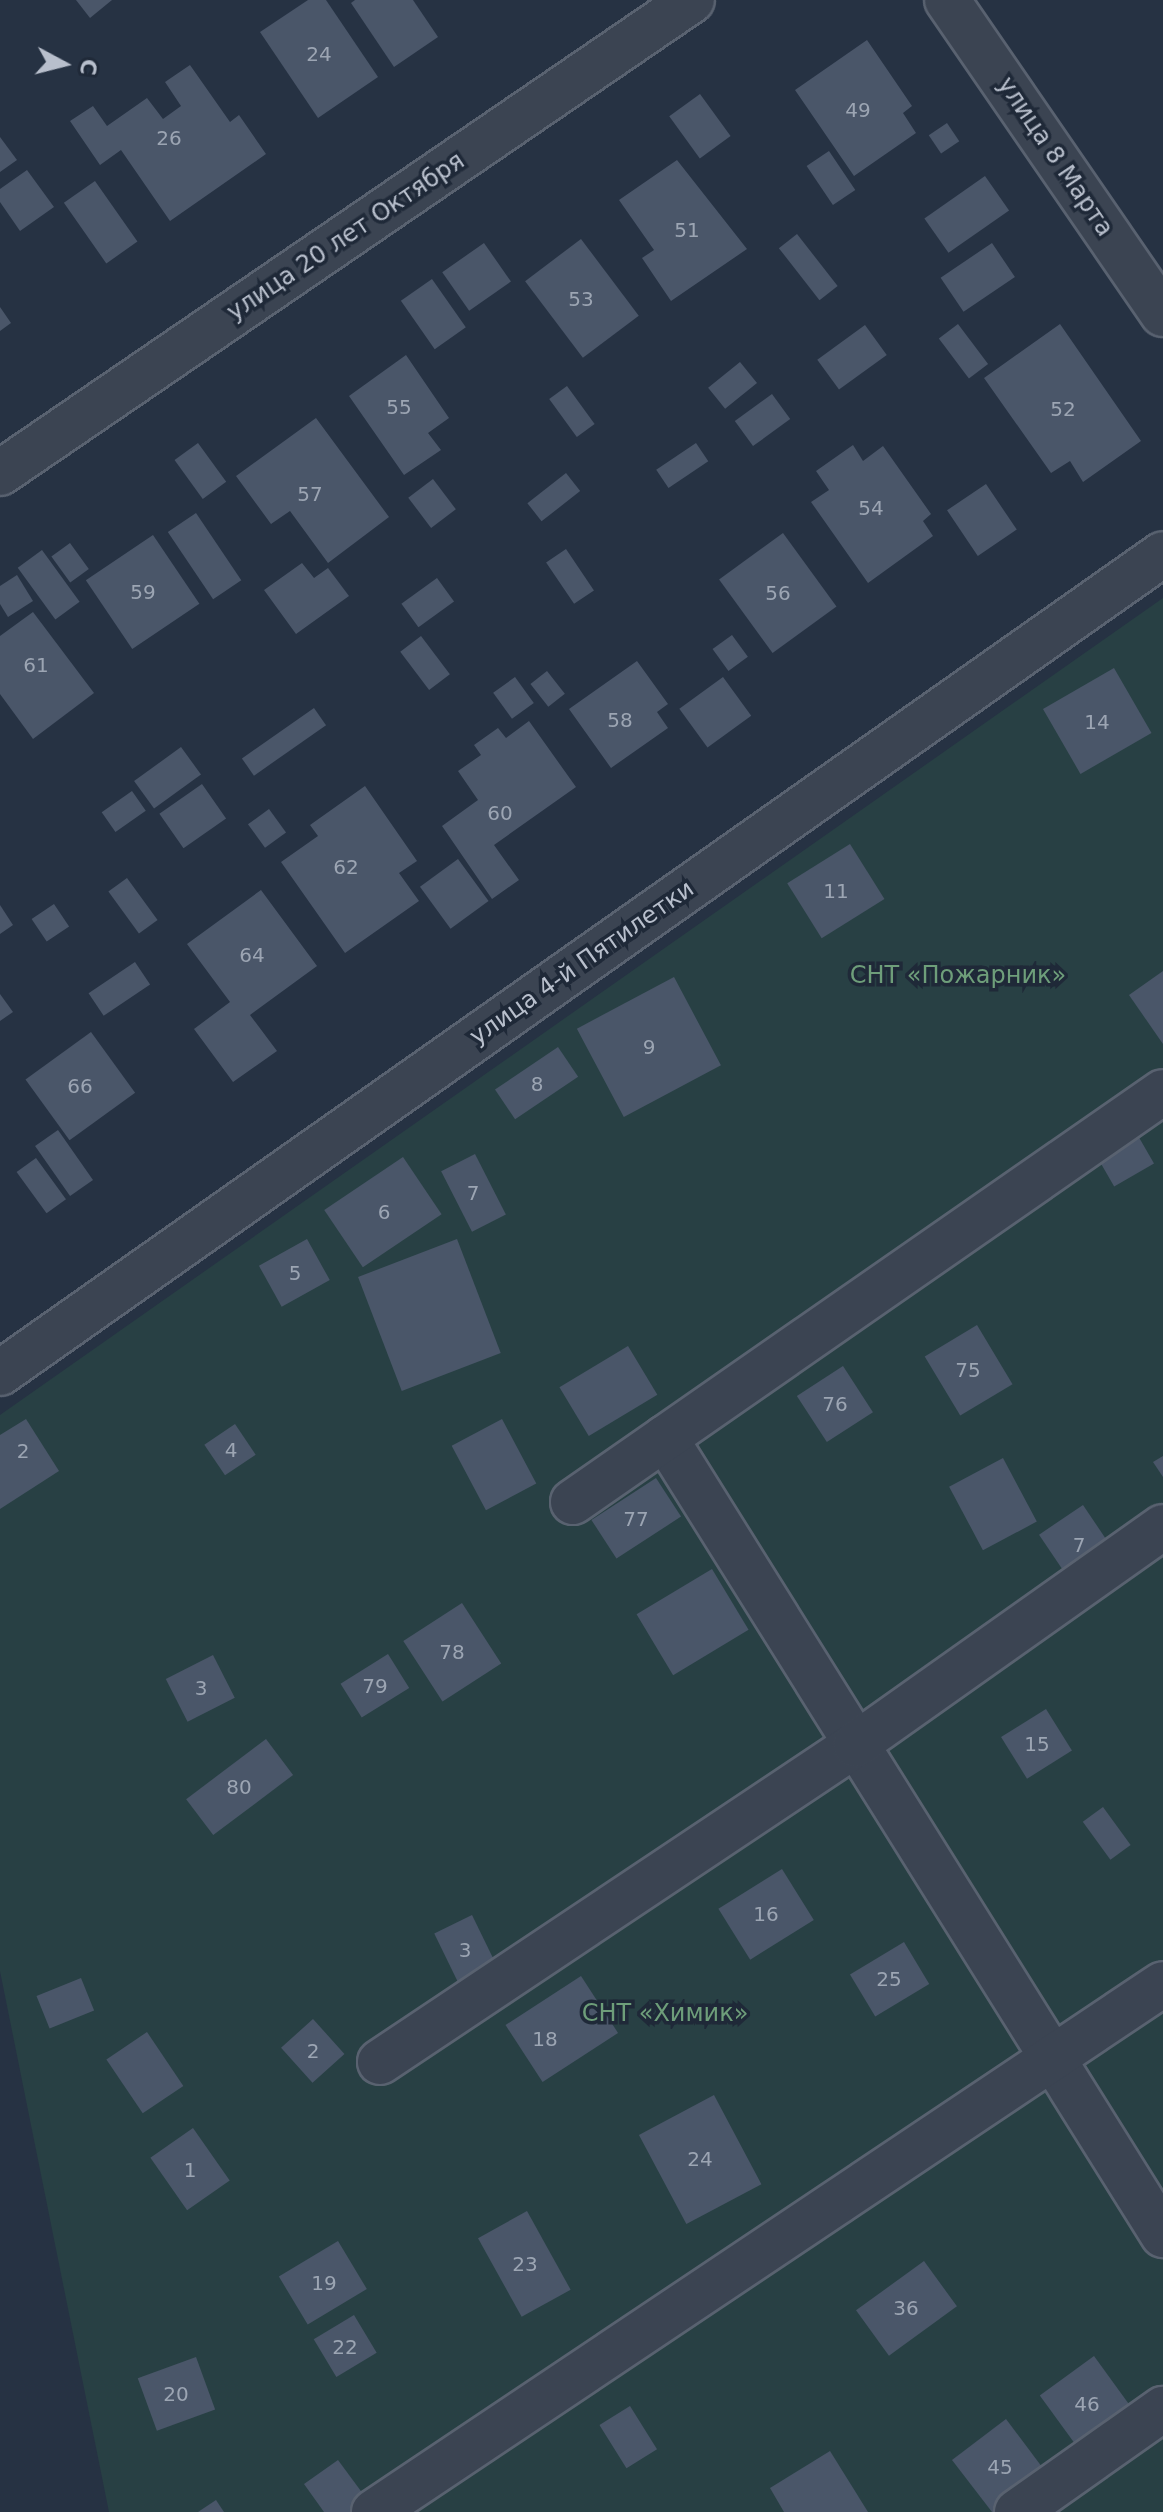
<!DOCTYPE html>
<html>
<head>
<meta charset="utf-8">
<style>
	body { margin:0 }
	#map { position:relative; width:1163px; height:2512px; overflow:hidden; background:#263243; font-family:"DejaVu Sans",sans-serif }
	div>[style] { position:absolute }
	.green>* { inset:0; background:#284044 }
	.building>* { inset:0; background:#4a5669; transform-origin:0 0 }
	.roads { filter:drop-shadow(2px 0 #596270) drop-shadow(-2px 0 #596270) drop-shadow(0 2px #596270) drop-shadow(0 -2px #596270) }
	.minor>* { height:44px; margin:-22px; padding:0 22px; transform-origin:22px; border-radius:22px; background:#3b4452 }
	span { translate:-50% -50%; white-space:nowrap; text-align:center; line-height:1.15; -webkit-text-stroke:7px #1f2938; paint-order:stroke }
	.number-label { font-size:20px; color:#9ca5b3 }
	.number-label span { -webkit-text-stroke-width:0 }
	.street-label { font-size:24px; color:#b8bfcc }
	.park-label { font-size:24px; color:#6e9e7a }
	.north { position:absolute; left:24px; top:24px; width:80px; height:80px; -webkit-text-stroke:6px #1f2938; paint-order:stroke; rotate:97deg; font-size:22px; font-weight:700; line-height:32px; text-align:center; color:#b8bfcc }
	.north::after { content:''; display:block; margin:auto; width:28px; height:36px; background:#b8bfcc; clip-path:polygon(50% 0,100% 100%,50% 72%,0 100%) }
</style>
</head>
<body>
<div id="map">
	<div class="green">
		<i style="clip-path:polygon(1163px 598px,1163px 2512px,109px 2512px,0 1971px,0 1415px)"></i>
	</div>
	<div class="building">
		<i style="clip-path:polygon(76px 0,112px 0,90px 18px)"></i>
		<i style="clip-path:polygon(308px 0,326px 0,378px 77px,318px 118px,260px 32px)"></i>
		<i style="clip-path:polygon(355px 0,413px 0,438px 37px,394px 67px,351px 3px)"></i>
		<i style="clip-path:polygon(867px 40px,912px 106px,903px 113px,916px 133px,854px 176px,795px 90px)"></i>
		<i style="clip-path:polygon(190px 65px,230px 122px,239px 115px,266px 154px,170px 221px,121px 150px,100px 165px,70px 121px,93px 106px,107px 126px,147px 98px,163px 119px,181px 106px,165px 82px)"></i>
		<i style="left:700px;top:94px;width:52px;height:38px;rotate:54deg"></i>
		<i style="left:947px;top:123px;width:22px;height:22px;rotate:56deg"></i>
		<i style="clip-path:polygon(0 137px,17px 160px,0 172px)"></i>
		<i style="left:829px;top:151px;width:47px;height:27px;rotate:56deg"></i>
		<i style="clip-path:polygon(677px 160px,747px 249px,671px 301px,642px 258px,654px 250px,619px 200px)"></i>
		<i style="clip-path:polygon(27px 170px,54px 207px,20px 231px,0 202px,0 189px)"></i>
		<i style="left:985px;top:176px;width:42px;height:74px;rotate:55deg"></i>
		<i style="left:95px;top:181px;width:74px;height:38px;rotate:55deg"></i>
		<i style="left:797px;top:234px;width:66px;height:23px;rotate:52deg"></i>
		<i style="left:581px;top:239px;width:96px;height:70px;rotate:53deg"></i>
		<i style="left:484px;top:243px;width:47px;height:51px;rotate:55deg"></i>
		<i style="left:992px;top:243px;width:41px;height:62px;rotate:56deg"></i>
		<i style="left:432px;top:279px;width:59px;height:38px;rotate:55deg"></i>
		<i style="clip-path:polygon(0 307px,11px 323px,0 331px)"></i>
		<i style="left:958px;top:324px;width:50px;height:24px;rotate:53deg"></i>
		<i style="clip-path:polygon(1060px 324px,1141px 441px,1083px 482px,1070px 461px,1051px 473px,984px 378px)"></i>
		<i style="left:865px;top:325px;width:37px;height:59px;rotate:54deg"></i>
		<i style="clip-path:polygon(406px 355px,449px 418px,428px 433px,441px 450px,404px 475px,349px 396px)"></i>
		<i style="left:740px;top:362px;width:27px;height:41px;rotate:51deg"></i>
		<i style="left:567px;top:386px;width:47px;height:22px;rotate:54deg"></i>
		<i style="left:772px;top:394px;width:31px;height:46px;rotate:54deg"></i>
		<i style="clip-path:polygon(316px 418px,389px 517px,328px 563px,290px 511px,271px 524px,236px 476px)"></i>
		<i style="left:198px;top:443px;width:48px;height:29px;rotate:54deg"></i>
		<i style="left:696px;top:443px;width:22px;height:48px;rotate:56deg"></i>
		<i style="clip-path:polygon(853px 445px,863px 461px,883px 446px,931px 514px,923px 521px,933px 536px,868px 583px,811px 502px,829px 490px,816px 471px)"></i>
		<i style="left:566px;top:473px;width:23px;height:49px;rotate:52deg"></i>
		<i style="left:433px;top:479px;width:38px;height:31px;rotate:53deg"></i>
		<i style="left:986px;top:484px;width:55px;height:47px;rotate:56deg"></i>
		<i style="left:196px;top:513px;width:81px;height:34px;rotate:56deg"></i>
		<i style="left:783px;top:533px;width:91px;height:79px;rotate:54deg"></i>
		<i style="left:153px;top:535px;width:83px;height:81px;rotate:56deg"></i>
		<i style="left:70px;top:543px;width:32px;height:23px;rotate:54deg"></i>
		<i style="left:566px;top:549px;width:50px;height:24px;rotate:56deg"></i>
		<i style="left:42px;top:550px;width:64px;height:30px;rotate:54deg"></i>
		<i style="clip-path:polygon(302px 563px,314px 578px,328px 568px,349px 596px,296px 634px,264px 590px)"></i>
		<i style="clip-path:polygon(17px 575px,33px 601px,8px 617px,0 604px,0 586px)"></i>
		<i style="left:437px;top:578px;width:29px;height:44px;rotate:54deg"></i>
		<i style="clip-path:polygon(33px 612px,94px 693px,33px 739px,0 694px,0 636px)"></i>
		<i style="left:732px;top:635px;width:27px;height:24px;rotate:54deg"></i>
		<i style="left:421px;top:636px;width:48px;height:26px;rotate:53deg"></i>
		<i style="clip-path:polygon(637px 661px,668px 704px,657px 712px,668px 728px,611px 768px,569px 709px)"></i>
		<i style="left:1114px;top:668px;width:75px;height:82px;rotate:60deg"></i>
		<i style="left:547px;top:671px;width:29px;height:21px;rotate:52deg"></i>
		<i style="left:515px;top:677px;width:32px;height:27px;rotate:54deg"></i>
		<i style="left:723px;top:677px;width:48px;height:54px;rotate:54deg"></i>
		<i style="left:314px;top:708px;width:21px;height:88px;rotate:55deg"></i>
		<i style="clip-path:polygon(529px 721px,576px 787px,494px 845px,519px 880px,492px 899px,442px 826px,478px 800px,458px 771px,481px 755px,474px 745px,498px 728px,506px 738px)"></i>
		<i style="left:181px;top:747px;width:34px;height:58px;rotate:54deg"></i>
		<i style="left:202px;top:784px;width:42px;height:52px;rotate:55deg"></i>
		<i style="clip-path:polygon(365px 786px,417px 861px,399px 873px,419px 901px,345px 953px,281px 862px,318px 836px,310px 825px)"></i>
		<i style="left:132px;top:791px;width:24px;height:37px;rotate:55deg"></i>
		<i style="left:269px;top:809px;width:29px;height:26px;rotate:54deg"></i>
		<i style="left:850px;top:844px;width:65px;height:74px;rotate:58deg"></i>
		<i style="left:458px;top:859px;width:52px;height:47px;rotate:54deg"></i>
		<i style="left:127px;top:878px;width:52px;height:23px;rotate:54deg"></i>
		<i style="clip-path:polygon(261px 890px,317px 966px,250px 1015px,277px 1051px,233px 1082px,194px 1029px,230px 1002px,187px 944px)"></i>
		<i style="left:54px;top:904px;width:27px;height:27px;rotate:56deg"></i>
		<i style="clip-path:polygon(0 905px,13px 925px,0 934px)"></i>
		<i style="left:135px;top:962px;width:27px;height:56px;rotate:56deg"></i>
		<i style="clip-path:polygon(1163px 971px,1163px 1044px,1129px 995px)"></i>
		<i style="left:674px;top:977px;width:100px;height:110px;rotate:62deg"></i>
		<i style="clip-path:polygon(0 994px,13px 1012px,0 1021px)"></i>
		<i style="left:91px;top:1032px;width:75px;height:81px;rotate:54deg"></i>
		<i style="left:558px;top:1047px;width:36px;height:76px;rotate:56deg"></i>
		<i style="left:58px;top:1130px;width:61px;height:28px;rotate:55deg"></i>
		<i style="left:1137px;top:1134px;width:34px;height:46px;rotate:60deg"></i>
		<i style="left:475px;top:1154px;width:68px;height:38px;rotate:63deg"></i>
		<i style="left:403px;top:1157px;width:69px;height:95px;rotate:56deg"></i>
		<i style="left:36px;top:1158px;width:51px;height:24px;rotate:54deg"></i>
		<i style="left:307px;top:1239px;width:47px;height:55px;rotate:61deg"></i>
		<i style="left:457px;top:1239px;width:122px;height:106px;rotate:69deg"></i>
		<i style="left:977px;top:1325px;width:69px;height:61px;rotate:59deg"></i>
		<i style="left:628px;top:1346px;width:57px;height:80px;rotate:59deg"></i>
		<i style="left:843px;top:1366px;width:55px;height:55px;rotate:57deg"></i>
		<i style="clip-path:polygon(26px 1419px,59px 1471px,0 1509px,0 1435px)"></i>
		<i style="left:502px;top:1419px;width:73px;height:57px;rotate:62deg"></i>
		<i style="left:235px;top:1424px;width:37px;height:37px;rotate:56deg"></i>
		<i style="clip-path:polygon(1163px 1456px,1163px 1477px,1153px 1462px)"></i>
		<i style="left:1003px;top:1458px;width:72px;height:61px;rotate:62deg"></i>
		<i style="left:656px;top:1478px;width:46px;height:77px;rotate:57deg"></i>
		<i style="left:1083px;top:1505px;width:60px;height:53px;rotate:56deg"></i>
		<i style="left:712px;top:1569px;width:71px;height:88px;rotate:59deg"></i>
		<i style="left:462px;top:1603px;width:72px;height:70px;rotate:57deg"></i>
		<i style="left:388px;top:1654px;width:40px;height:56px;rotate:58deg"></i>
		<i style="left:213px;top:1655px;width:48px;height:53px;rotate:63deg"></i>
		<i style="left:1046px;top:1709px;width:49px;height:53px;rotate:58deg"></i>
		<i style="left:266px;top:1739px;width:45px;height:100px;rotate:53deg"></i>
		<i style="left:1103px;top:1807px;width:47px;height:25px;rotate:54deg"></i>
		<i style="left:782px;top:1869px;width:60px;height:75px;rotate:58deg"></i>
		<i style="left:472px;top:1915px;width:57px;height:42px;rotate:64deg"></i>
		<i style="left:904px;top:1942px;width:49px;height:63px;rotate:59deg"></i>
		<i style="left:581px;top:1976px;width:68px;height:90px;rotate:57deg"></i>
		<i style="left:81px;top:1978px;width:35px;height:48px;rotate:68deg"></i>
		<i style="left:313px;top:2019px;width:47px;height:43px;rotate:48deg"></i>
		<i style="left:147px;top:2032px;width:65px;height:49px;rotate:56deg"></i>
		<i style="left:714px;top:2095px;width:101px;height:85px;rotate:62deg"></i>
		<i style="left:193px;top:2128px;width:64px;height:52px;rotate:55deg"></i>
		<i style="left:527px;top:2211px;width:90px;height:56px;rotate:61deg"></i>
		<i style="left:338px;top:2241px;width:56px;height:69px;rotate:59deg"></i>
		<i style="left:924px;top:2261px;width:56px;height:84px;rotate:54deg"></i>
		<i style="left:354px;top:2315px;width:44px;height:47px;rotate:59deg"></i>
		<i style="left:1094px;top:2356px;width:70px;height:67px;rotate:54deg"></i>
		<i style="left:196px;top:2357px;width:56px;height:62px;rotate:70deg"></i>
		<i style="left:630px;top:2406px;width:51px;height:36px;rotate:58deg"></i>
		<i style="clip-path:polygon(1006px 2419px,1048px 2475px,999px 2512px,992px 2512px,952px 2460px)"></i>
		<i style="clip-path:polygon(830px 2451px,868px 2512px,784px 2512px,770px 2488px)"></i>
		<i style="clip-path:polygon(338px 2460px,369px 2502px,354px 2512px,324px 2512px,304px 2484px)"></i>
		<i style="clip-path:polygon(216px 2500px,224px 2512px,198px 2512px)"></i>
	</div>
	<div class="roads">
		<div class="minor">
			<i style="left:947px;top:0;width:381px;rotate:55.5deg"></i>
			<i style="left:0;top:473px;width:838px;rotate:-34.35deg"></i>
			<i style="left:0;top:1373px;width:1422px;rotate:-35.15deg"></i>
			<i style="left:665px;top:1438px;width:940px;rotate:58deg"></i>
			<i style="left:573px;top:1502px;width:718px;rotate:-34.8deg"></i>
			<i style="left:380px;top:2062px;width:571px;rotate:-33.72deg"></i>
			<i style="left:855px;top:1745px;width:377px;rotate:-35.3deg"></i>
			<i style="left:374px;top:2512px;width:949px;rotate:-33.79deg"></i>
			<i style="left:1017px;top:2512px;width:179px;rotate:-35.2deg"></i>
		</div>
	</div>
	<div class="number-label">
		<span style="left:319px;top:54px">24</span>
		<span style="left:858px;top:110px">49</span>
		<span style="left:169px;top:138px">26</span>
		<span style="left:687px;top:230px">51</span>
		<span style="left:581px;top:299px">53</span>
		<span style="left:399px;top:407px">55</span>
		<span style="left:1063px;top:409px">52</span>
		<span style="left:310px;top:494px">57</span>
		<span style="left:871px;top:508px">54</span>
		<span style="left:143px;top:592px">59</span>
		<span style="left:778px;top:593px">56</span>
		<span style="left:36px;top:665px">61</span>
		<span style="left:620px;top:720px">58</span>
		<span style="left:1097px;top:722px">14</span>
		<span style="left:500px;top:813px">60</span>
		<span style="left:346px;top:867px">62</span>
		<span style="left:836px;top:891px">11</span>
		<span style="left:252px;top:955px">64</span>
		<span style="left:649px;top:1047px">9</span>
		<span style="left:537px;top:1084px">8</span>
		<span style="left:80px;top:1086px">66</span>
		<span style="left:473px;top:1193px">7</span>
		<span style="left:384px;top:1212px">6</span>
		<span style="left:295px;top:1273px">5</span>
		<span style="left:968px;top:1370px">75</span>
		<span style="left:835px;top:1404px">76</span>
		<span style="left:231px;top:1450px">4</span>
		<span style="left:23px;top:1451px">2</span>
		<span style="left:636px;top:1519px">77</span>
		<span style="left:1079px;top:1545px">7</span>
		<span style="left:452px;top:1652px">78</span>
		<span style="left:375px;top:1686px">79</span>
		<span style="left:201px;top:1688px">3</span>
		<span style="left:1037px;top:1744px">15</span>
		<span style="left:239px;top:1787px">80</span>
		<span style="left:766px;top:1914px">16</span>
		<span style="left:465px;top:1950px">3</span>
		<span style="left:889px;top:1979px">25</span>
		<span style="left:545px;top:2039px">18</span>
		<span style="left:313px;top:2051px">2</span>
		<span style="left:700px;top:2159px">24</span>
		<span style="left:190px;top:2170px">1</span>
		<span style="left:525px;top:2264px">23</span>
		<span style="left:324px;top:2283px">19</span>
		<span style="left:906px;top:2308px">36</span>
		<span style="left:345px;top:2347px">22</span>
		<span style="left:176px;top:2394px">20</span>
		<span style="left:1087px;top:2404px">46</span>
		<span style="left:1000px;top:2467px">45</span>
	</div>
	<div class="street-label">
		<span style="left:1055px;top:157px;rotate:56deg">улица 8 Марта</span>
		<span style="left:346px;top:237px;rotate:-34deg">улица 20 лет Октября</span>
		<span style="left:582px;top:963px;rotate:-35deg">улица 4-й Пятилетки</span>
	</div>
	<div class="park-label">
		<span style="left:958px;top:976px">СНТ «Пожарник»</span>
		<span style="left:665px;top:2014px">СНТ «Химик»</span>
	</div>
	<div class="north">С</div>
</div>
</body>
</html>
